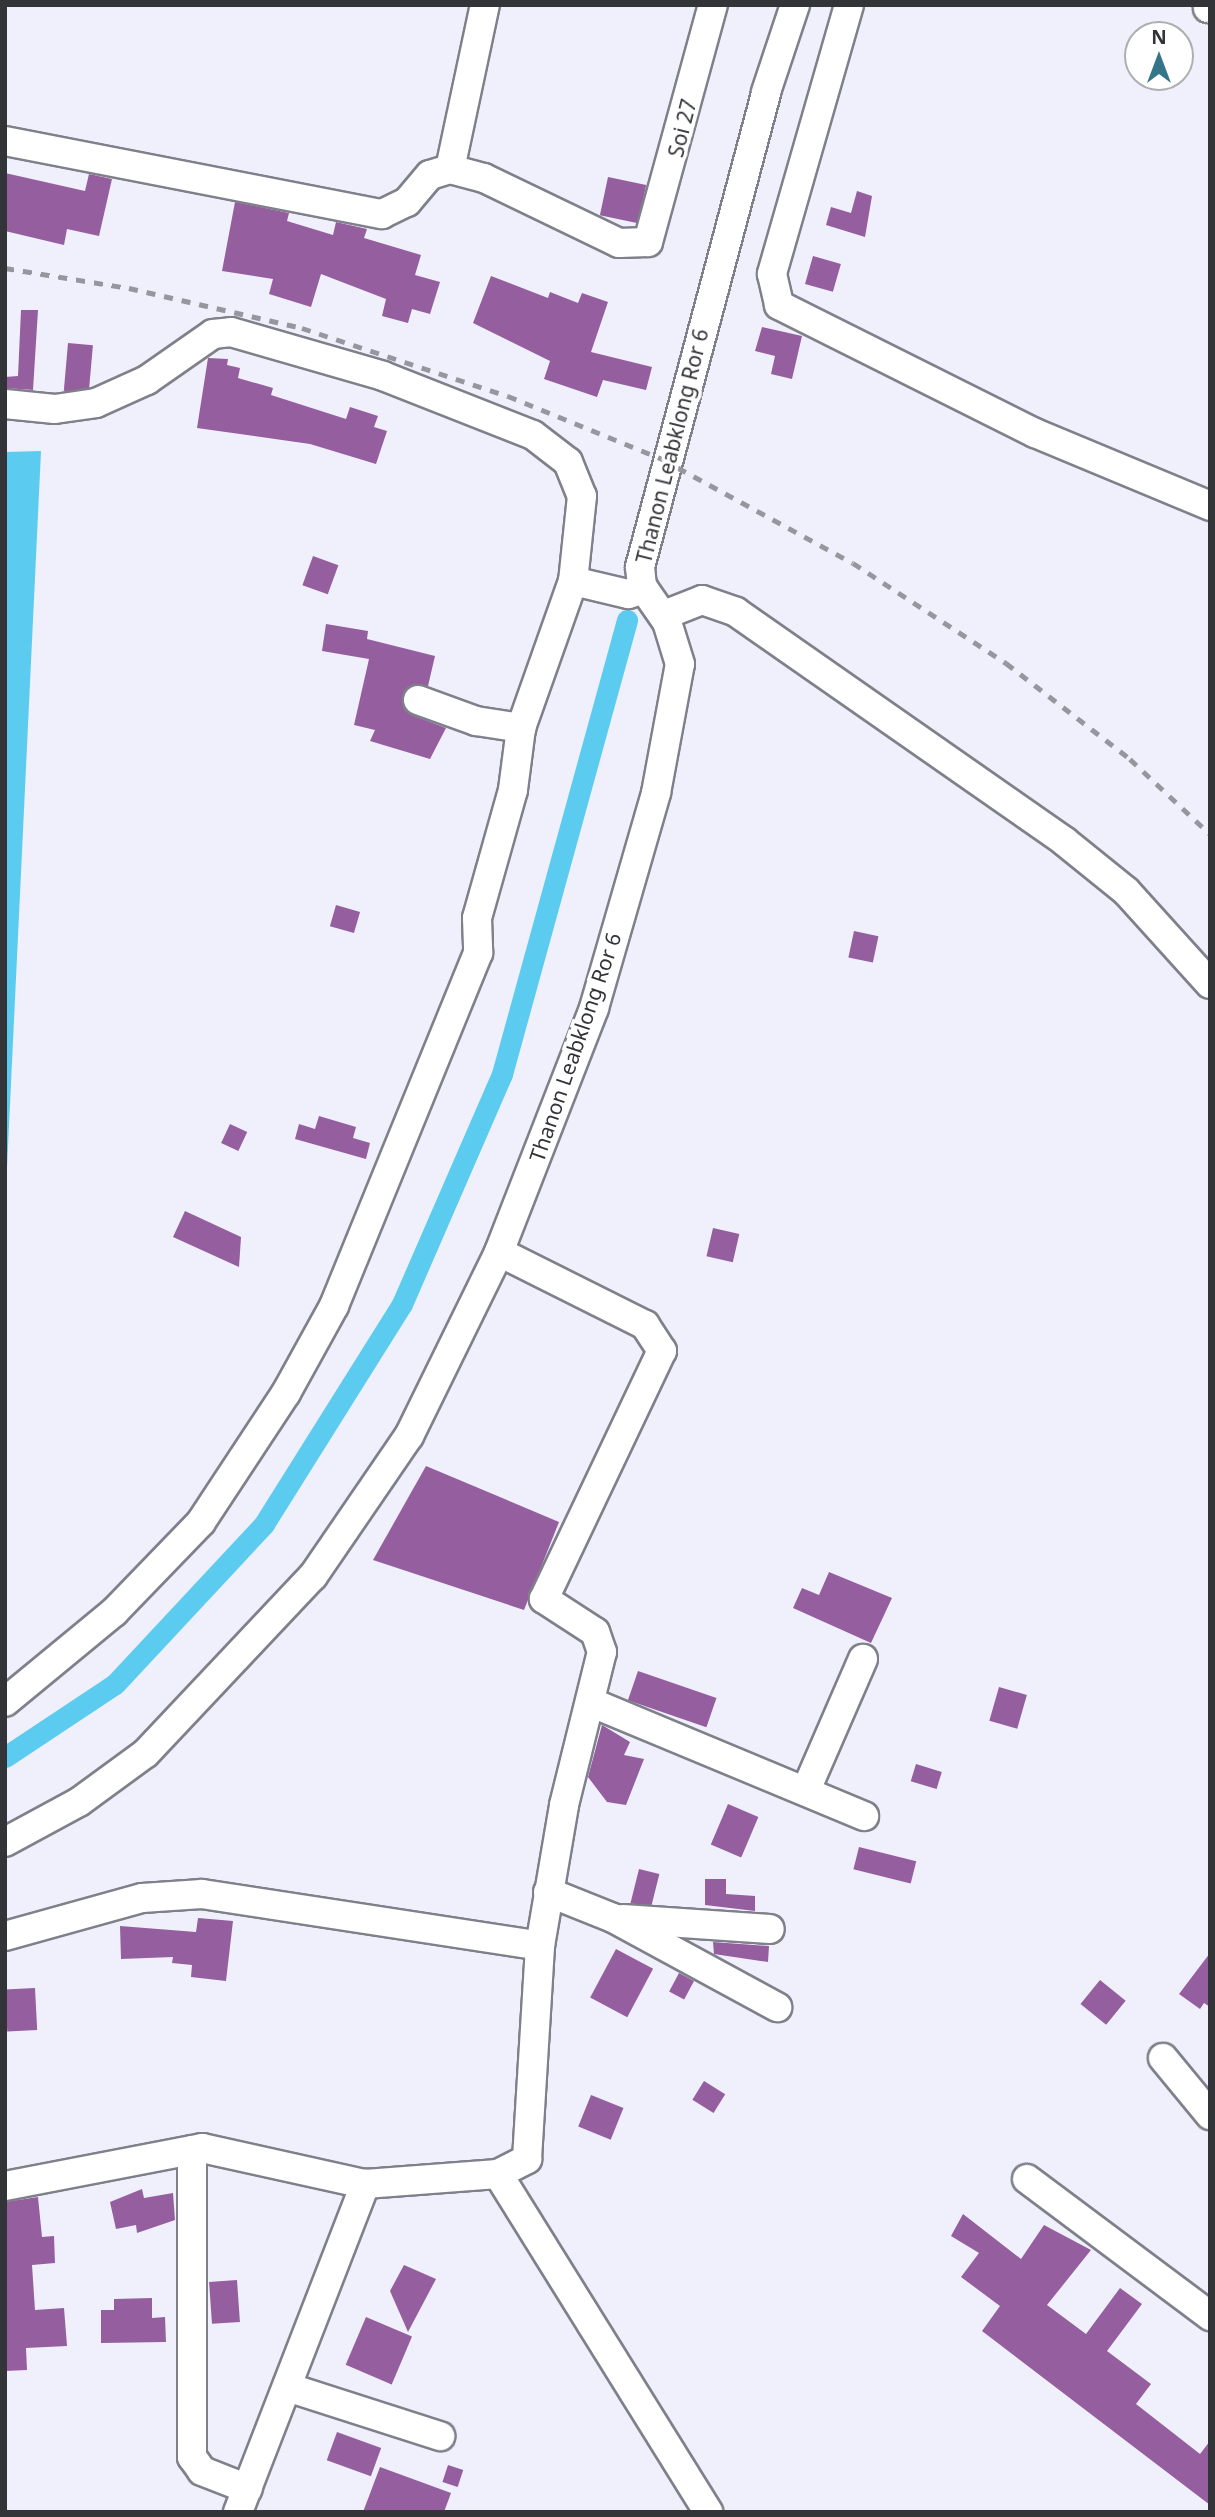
<!DOCTYPE html>
<html>
<head>
<meta charset="utf-8">
<style>
	body { margin:0 }
	#map { position:relative; width:1215px; height:2517px; overflow:hidden; background:#eff0fc; font-family:"Noto Sans",sans-serif }
	div>[style] { position:absolute }
	.water>* { inset:0; background:#5bcbef }
	.canal>* { height:21px; margin:-10.5px; padding:0 10.5px; transform-origin:10.5px; border-radius:10.5px; background:#5bcbef }
	.building>* { inset:0; background:#955e9e; transform-origin:0 0 }
	.roads { filter:drop-shadow(2px 0 #7f808a) drop-shadow(-2px 0 #7f808a) drop-shadow(0 2px #7f808a) drop-shadow(0 -2px #7f808a) }
	.minor>* { height:28px; margin:-14px; padding:0 14px; transform-origin:14px; border-radius:14px; background:#fff }
	.rail>* { height:5px; margin-top:-2.5px; transform-origin:0; background:repeating-linear-gradient(90deg,#95969e 0 9px,transparent 0 18px) }
	span { translate:-50% -50%; white-space:nowrap; text-align:center; line-height:1.15; -webkit-text-stroke:7px #fff; paint-order:stroke }
	.street-label { font-size:21px; color:#333438 }
	.frame { position:absolute; inset:0; border:7px solid #333438; pointer-events:none }
	.north { position:absolute; left:1124px; top:21px; width:70px; height:70px; box-sizing:border-box; background:#fff; border:2px solid #adaeaf; border-radius:50%; rotate:0deg; font-size:19px; font-weight:700; line-height:28px; text-align:center; color:#333438 }
	.north::after { content:''; display:block; margin:auto; width:24px; height:32px; background:#357589; clip-path:polygon(50% 0,100% 100%,50% 72%,0 100%) }
</style>
</head>
<body>
<div id="map">
	<div class="water">
		<i style="clip-path:polygon(41px 451px,5px 1210px,5px 452px)"></i>
	</div>
	<div class="canal">
		<i style="left:5px;top:1757px;width:132px;rotate:-33.6deg"></i>
		<i style="left:115px;top:1684px;width:219px;rotate:-47deg"></i>
		<i style="left:264px;top:1524px;width:260px;rotate:-57.9deg"></i>
		<i style="left:402px;top:1304px;width:251px;rotate:-66.5deg"></i>
		<i style="left:502px;top:1074px;width:471px;rotate:-74.6deg"></i>
	</div>
	<div class="building">
		<i style="clip-path:polygon(5px 173px,85px 191px,89px 174px,112px 179px,99px 236px,67px 229px,64px 245px,5px 231px)"></i>
		<i style="left:608px;top:177px;width:39px;height:39px;rotate:12deg"></i>
		<i style="clip-path:polygon(857px 191px,872px 196px,865px 237px,826px 225px,831px 207px,851px 213px)"></i>
		<i style="clip-path:polygon(235px 202px,289px 213px,287px 221px,333px 235px,336px 222px,367px 229px,364px 238px,421px 255px,415px 275px,440px 282px,430px 314px,412px 309px,408px 323px,382px 316px,386px 299px,321px 274px,311px 307px,269px 294px,273px 279px,222px 271px)"></i>
		<i style="left:813px;top:256px;width:29px;height:29px;rotate:16deg"></i>
		<i style="clip-path:polygon(491px 276px,548px 298px,550px 292px,578px 303px,582px 293px,608px 302px,591px 352px,652px 367px,646px 390px,603px 380px,597px 397px,544px 379px,550px 361px,473px 323px)"></i>
		<i style="clip-path:polygon(21px 310px,38px 310px,33px 390px,5px 388px,5px 377px,18px 376px)"></i>
		<i style="clip-path:polygon(762px 327px,802px 336px,792px 379px,771px 374px,775px 356px,755px 351px)"></i>
		<i style="left:68px;top:343px;width:25px;height:48px;rotate:5deg"></i>
		<i style="clip-path:polygon(208px 358px,228px 359px,227px 365px,240px 368px,238px 378px,273px 388px,271px 395px,346px 419px,350px 407px,378px 416px,374px 427px,387px 431px,376px 464px,310px 444px,197px 428px)"></i>
		<i style="left:313px;top:556px;width:27px;height:31px;rotate:20deg"></i>
		<i style="clip-path:polygon(326px 624px,368px 631px,367px 639px,435px 656px,428px 686px,408px 687px,402px 702px,412px 715px,446px 728px,430px 759px,370px 741px,375px 730px,354px 725px,369px 659px,322px 651px)"></i>
		<i style="left:336px;top:905px;width:25px;height:22px;rotate:16deg"></i>
		<i style="left:854px;top:931px;width:25px;height:27px;rotate:12deg"></i>
		<i style="clip-path:polygon(319px 1116px,356px 1127px,353px 1138px,370px 1143px,366px 1159px,295px 1139px,299px 1124px,315px 1129px)"></i>
		<i style="left:230px;top:1124px;width:19px;height:21px;rotate:25deg"></i>
		<i style="clip-path:polygon(185px 1211px,241px 1237px,239px 1267px,173px 1237px)"></i>
		<i style="left:713px;top:1228px;width:27px;height:29px;rotate:13deg"></i>
		<i style="clip-path:polygon(426px 1466px,559px 1522px,524px 1610px,373px 1560px)"></i>
		<i style="clip-path:polygon(829px 1572px,892px 1598px,871px 1643px,793px 1608px,802px 1588px,819px 1595px)"></i>
		<i style="left:638px;top:1671px;width:83px;height:31px;rotate:19deg"></i>
		<i style="left:999px;top:1687px;width:29px;height:35px;rotate:16deg"></i>
		<i style="clip-path:polygon(602px 1725px,630px 1742px,624px 1755px,644px 1759px,626px 1805px,607px 1802px,588px 1777px)"></i>
		<i style="left:916px;top:1764px;width:27px;height:18px;rotate:17deg"></i>
		<i style="left:728px;top:1804px;width:33px;height:44px;rotate:23deg"></i>
		<i style="left:859px;top:1847px;width:59px;height:23px;rotate:14deg"></i>
		<i style="left:639px;top:1869px;width:21px;height:35px;rotate:14deg"></i>
		<i style="clip-path:polygon(705px 1879px,726px 1879px,726px 1894px,755px 1896px,755px 1911px,705px 1905px)"></i>
		<i style="clip-path:polygon(198px 1918px,233px 1921px,226px 1981px,191px 1977px,192px 1965px,172px 1963px,173px 1957px,121px 1959px,120px 1926px,196px 1932px)"></i>
		<i style="clip-path:polygon(713px 1942px,769px 1946px,768px 1962px,714px 1954px)"></i>
		<i style="left:616px;top:1949px;width:42px;height:55px;rotate:28deg"></i>
		<i style="clip-path:polygon(1210px 1953px,1210px 2007px,1204px 2003px,1200px 2009px,1179px 1994px)"></i>
		<i style="left:679px;top:1973px;width:17px;height:21px;rotate:28deg"></i>
		<i style="left:1100px;top:1980px;width:33px;height:31px;rotate:39deg"></i>
		<i style="left:35px;top:1988px;width:42px;height:30px;rotate:87deg"></i>
		<i style="left:704px;top:2081px;width:25px;height:22px;rotate:32deg"></i>
		<i style="left:591px;top:2095px;width:35px;height:34px;rotate:22deg"></i>
		<i style="clip-path:polygon(142px 2189px,144px 2198px,173px 2193px,175px 2220px,137px 2233px,136px 2225px,116px 2229px,110px 2202px)"></i>
		<i style="clip-path:polygon(38px 2197px,42px 2237px,54px 2236px,55px 2263px,32px 2265px,35px 2310px,64px 2308px,67px 2346px,26px 2348px,27px 2370px,5px 2371px,5px 2202px)"></i>
		<i style="clip-path:polygon(963px 2214px,1021px 2259px,1044px 2225px,1091px 2250px,1047px 2305px,1086px 2334px,1120px 2288px,1142px 2304px,1107px 2351px,1151px 2384px,1136px 2404px,1200px 2454px,1210px 2441px,1210px 2505px,982px 2331px,1000px 2306px,961px 2277px,979px 2253px,951px 2236px)"></i>
		<i style="clip-path:polygon(404px 2265px,436px 2279px,408px 2332px,390px 2291px)"></i>
		<i style="left:237px;top:2280px;width:42px;height:28px;rotate:86deg"></i>
		<i style="clip-path:polygon(152px 2298px,152px 2318px,165px 2317px,166px 2342px,101px 2343px,101px 2310px,114px 2310px,114px 2299px)"></i>
		<i style="left:366px;top:2317px;width:50px;height:52px;rotate:23deg"></i>
		<i style="left:337px;top:2432px;width:47px;height:30px;rotate:20deg"></i>
		<i style="left:448px;top:2465px;width:16px;height:18px;rotate:18deg"></i>
		<i style="clip-path:polygon(380px 2467px,451px 2493px,444px 2512px,363px 2512px)"></i>
	</div>
	<div class="roads">
		<div class="minor">
			<i style="left:849px;top:5px;width:280px;rotate:106deg"></i>
			<i style="left:772px;top:274px;width:32px;rotate:77deg"></i>
			<i style="left:779px;top:305px;width:286px;rotate:26.6deg"></i>
			<i style="left:1035px;top:433px;width:190px;rotate:22.6deg"></i>
			<i style="left:1208px;top:8px;width:3px;rotate:-72deg"></i>
			<i style="left:5px;top:141px;width:384px;rotate:11deg"></i>
			<i style="left:382px;top:214px;width:28px;rotate:-26deg"></i>
			<i style="left:407px;top:202px;width:35px;rotate:-50deg"></i>
			<i style="left:430px;top:175px;width:21px;rotate:-17deg"></i>
			<i style="left:450px;top:169px;width:168px;rotate:-78deg"></i>
			<i style="left:450px;top:169px;width:35px;rotate:15deg"></i>
			<i style="left:484px;top:178px;width:150px;rotate:25.7deg"></i>
			<i style="left:619px;top:243px;width:29px;rotate:-2deg"></i>
			<i style="left:648px;top:242px;width:246px;rotate:-74.7deg"></i>
			<i style="left:5px;top:404px;width:50px;rotate:5.7deg"></i>
			<i style="left:55px;top:409px;width:41px;rotate:-8.3deg"></i>
			<i style="left:96px;top:403px;width:56px;rotate:-24.3deg"></i>
			<i style="left:147px;top:380px;width:80px;rotate:-34.9deg"></i>
			<i style="left:213px;top:334px;width:18px;rotate:-6deg"></i>
			<i style="left:231px;top:332px;width:158px;rotate:16.1deg"></i>
			<i style="left:383px;top:376px;width:161px;rotate:21.5deg"></i>
			<i style="left:533px;top:435px;width:44px;rotate:37.6deg"></i>
			<i style="left:568px;top:462px;width:37px;rotate:68deg"></i>
			<i style="left:582px;top:496px;width:85px;rotate:96deg"></i>
			<i style="left:573px;top:581px;width:156px;rotate:109.5deg"></i>
			<i style="left:521px;top:728px;width:63px;rotate:97.4deg"></i>
			<i style="left:513px;top:790px;width:133px;rotate:105.7deg"></i>
			<i style="left:477px;top:918px;width:35px;rotate:88deg"></i>
			<i style="left:478px;top:953px;width:381px;rotate:112.2deg"></i>
			<i style="left:334px;top:1306px;width:99px;rotate:118.9deg"></i>
			<i style="left:286px;top:1393px;width:154px;rotate:123.4deg"></i>
			<i style="left:201px;top:1522px;width:125px;rotate:134deg"></i>
			<i style="left:114px;top:1612px;width:141px;rotate:140.5deg"></i>
			<i style="left:573px;top:581px;width:57px;rotate:13.3deg"></i>
			<i style="left:628px;top:594px;width:17px;rotate:-17deg"></i>
			<i style="left:664px;top:615px;width:41px;rotate:-21.5deg"></i>
			<i style="left:702px;top:600px;width:36px;rotate:19deg"></i>
			<i style="left:736px;top:612px;width:400px;rotate:34.9deg"></i>
			<i style="left:1064px;top:841px;width:80px;rotate:38.9deg"></i>
			<i style="left:1126px;top:891px;width:125px;rotate:47.9deg"></i>
			<i style="left:418px;top:700px;width:62px;rotate:19.9deg"></i>
			<i style="left:476px;top:721px;width:46px;rotate:8.8deg"></i>
			<i style="left:590px;top:1702px;width:297px;rotate:22.6deg"></i>
			<i style="left:806px;top:1790px;width:143px;rotate:-66.5deg"></i>
			<i style="left:5px;top:1842px;width:84px;rotate:-28.4deg"></i>
			<i style="left:79px;top:1802px;width:83px;rotate:-36.2deg"></i>
			<i style="left:146px;top:1753px;width:243px;rotate:-46.7deg"></i>
			<i style="left:313px;top:1576px;width:170px;rotate:-55.6deg"></i>
			<i style="left:409px;top:1436px;width:205px;rotate:-63.9deg"></i>
			<i style="left:499px;top:1252px;width:262px;rotate:-68.7deg"></i>
			<i style="left:594px;top:1008px;width:224px;rotate:-73.9deg"></i>
			<i style="left:656px;top:793px;width:131px;rotate:-79.5deg"></i>
			<i style="left:680px;top:664px;width:44px;rotate:-107.2deg"></i>
			<i style="left:667px;top:622px;width:44px;rotate:-124.8deg"></i>
			<i style="left:642px;top:586px;width:19px;rotate:-96deg"></i>
			<i style="left:640px;top:567px;width:491px;rotate:-75.1deg"></i>
			<i style="left:766px;top:92px;width:92px;rotate:-71.6deg"></i>
			<i style="left:548px;top:1892px;width:70px;rotate:21.8deg"></i>
			<i style="left:613px;top:1918px;width:187px;rotate:28.5deg"></i>
			<i style="left:623px;top:1919px;width:147px;rotate:3.9deg"></i>
			<i style="left:5px;top:1936px;width:142px;rotate:-15.5deg"></i>
			<i style="left:142px;top:1898px;width:60px;rotate:-3.8deg"></i>
			<i style="left:202px;top:1894px;width:342px;rotate:8.7deg"></i>
			<i style="left:1163px;top:2058px;width:74px;rotate:50.5deg"></i>
			<i style="left:192px;top:2150px;width:307px;rotate:90deg"></i>
			<i style="left:192px;top:2457px;width:17px;rotate:54deg"></i>
			<i style="left:202px;top:2471px;width:49px;rotate:21.4deg"></i>
			<i style="left:498px;top:2174px;width:398px;rotate:58.1deg"></i>
			<i style="left:1027px;top:2179px;width:229px;rotate:36.8deg"></i>
			<i style="left:5px;top:2186px;width:201px;rotate:-10.9deg"></i>
			<i style="left:202px;top:2148px;width:167px;rotate:12.5deg"></i>
			<i style="left:365px;top:2184px;width:133px;rotate:-4.3deg"></i>
			<i style="left:498px;top:2174px;width:33px;rotate:-27deg"></i>
			<i style="left:527px;top:2159px;width:213px;rotate:-86.5deg"></i>
			<i style="left:540px;top:1946px;width:143px;rotate:-80.3deg"></i>
			<i style="left:564px;top:1805px;width:158px;rotate:-76.1deg"></i>
			<i style="left:602px;top:1652px;width:21px;rotate:-109deg"></i>
			<i style="left:595px;top:1632px;width:61px;rotate:-147.1deg"></i>
			<i style="left:544px;top:1599px;width:275px;rotate:-64.6deg"></i>
			<i style="left:662px;top:1351px;width:31px;rotate:-123deg"></i>
			<i style="left:645px;top:1325px;width:163px;rotate:-153.4deg"></i>
			<i style="left:287px;top:2387px;width:161px;rotate:17.8deg"></i>
			<i style="left:238px;top:2512px;width:352px;rotate:-68.8deg"></i>
		</div>
	</div>
	<div class="rail">
		<i style="left:5px;top:268px;width:126px;rotate:9.2deg"></i>
		<i style="left:129px;top:288px;width:178px;rotate:13deg"></i>
		<i style="left:302px;top:328px;width:217px;rotate:18.3deg"></i>
		<i style="left:508px;top:396px;width:166px;rotate:22.2deg"></i>
		<i style="left:662px;top:459px;width:217px;rotate:28.6deg"></i>
		<i style="left:853px;top:563px;width:183px;rotate:33.2deg"></i>
		<i style="left:1006px;top:663px;width:157px;rotate:37.7deg"></i>
		<i style="left:1130px;top:759px;width:110px;rotate:43.2deg"></i>
	</div>
	<div class="street-label">
		<span style="left:682px;top:128px;rotate:-76deg">Soi 27</span>
		<span style="left:672px;top:446px;rotate:-76deg">Thanon Leabklong Ror 6</span>
		<span style="left:575px;top:1047px;rotate:-71deg">Thanon Leabklong Ror 6</span>
	</div>
	<div class="frame"></div>
	<div class="north">N</div>
</div>
</body>
</html>
